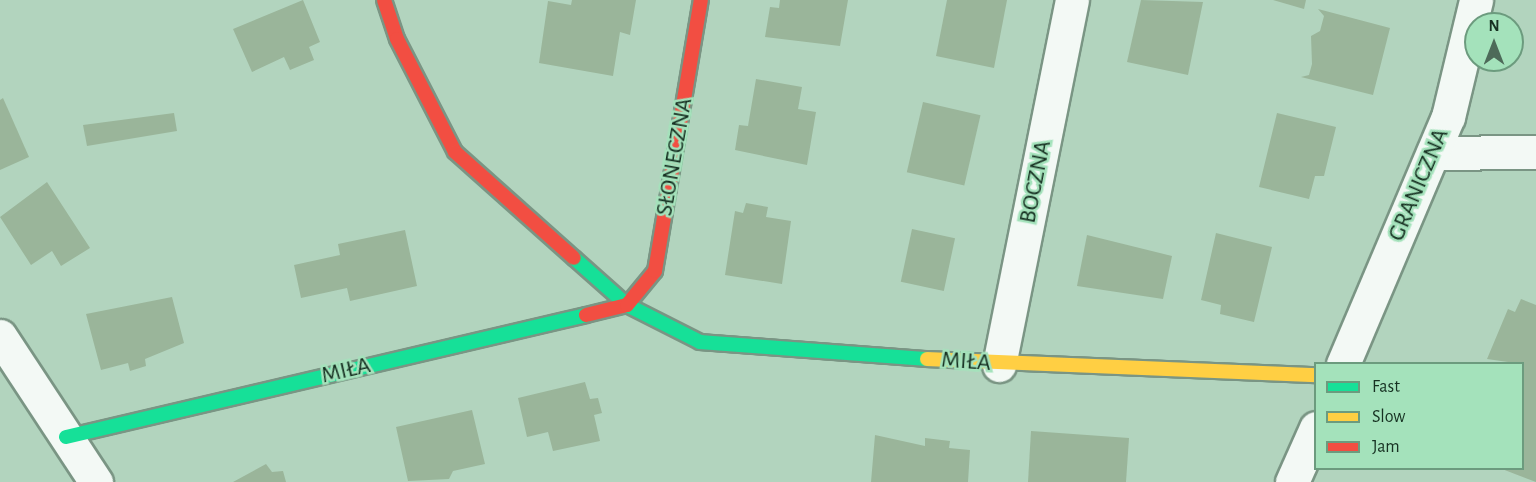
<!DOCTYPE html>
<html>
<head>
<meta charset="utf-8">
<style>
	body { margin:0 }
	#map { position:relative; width:1536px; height:482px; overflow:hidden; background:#b2d4be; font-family:"Alegreya Sans",sans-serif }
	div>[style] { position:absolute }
	.building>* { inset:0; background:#9ab59a; transform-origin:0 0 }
	.roads { filter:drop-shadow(2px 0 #7a9584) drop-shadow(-2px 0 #7a9584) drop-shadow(0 2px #7a9584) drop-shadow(0 -2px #7a9584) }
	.street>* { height:33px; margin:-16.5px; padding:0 16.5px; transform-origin:16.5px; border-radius:16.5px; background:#f3f9f5 }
	.fast>* { height:14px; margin:-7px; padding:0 7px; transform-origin:7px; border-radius:7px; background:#16e098 }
	.slow>* { height:14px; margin:-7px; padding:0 7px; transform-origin:7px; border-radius:7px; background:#ffcf43 }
	.jam>* { height:14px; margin:-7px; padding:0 7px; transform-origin:7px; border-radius:7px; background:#f24e42 }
	span { translate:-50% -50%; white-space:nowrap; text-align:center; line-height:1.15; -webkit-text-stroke:5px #a4e2bb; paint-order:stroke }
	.street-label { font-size:24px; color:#173122 }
	.legend { position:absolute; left:1314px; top:362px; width:210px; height:108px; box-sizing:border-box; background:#a4e2bb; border:2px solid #6c9b7e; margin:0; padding:8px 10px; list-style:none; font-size:18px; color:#173122 }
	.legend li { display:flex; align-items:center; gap:12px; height:30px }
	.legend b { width:30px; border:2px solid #6c9b7e }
	.north { position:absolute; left:1464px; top:12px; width:60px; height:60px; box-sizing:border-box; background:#a4e2bb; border:2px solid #6c9b7e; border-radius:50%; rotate:0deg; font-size:16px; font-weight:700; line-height:24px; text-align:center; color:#173122 }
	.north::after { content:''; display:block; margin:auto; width:21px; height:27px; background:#4d6a59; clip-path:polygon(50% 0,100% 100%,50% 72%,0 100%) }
</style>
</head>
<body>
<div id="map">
	<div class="building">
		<i style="clip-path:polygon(303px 0,320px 42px,309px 47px,314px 60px,290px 70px,284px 57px,252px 72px,233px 29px)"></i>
		<i style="clip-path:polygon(572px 0,636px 0,630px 35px,620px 32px,613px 76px,539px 63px,548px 1px,571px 5px)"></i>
		<i style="clip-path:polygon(780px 0,848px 0,840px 46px,765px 37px,770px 7px,779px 8px)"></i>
		<i style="clip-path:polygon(947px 0,1007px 0,994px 68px,936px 56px)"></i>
		<i style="clip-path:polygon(1141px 0,1203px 2px,1188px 75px,1127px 62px)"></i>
		<i style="clip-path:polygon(1273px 0,1306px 0,1304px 9px)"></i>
		<i style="clip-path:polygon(1318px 9px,1390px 28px,1373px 95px,1301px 77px,1309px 75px,1312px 64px,1311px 36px,1320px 31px,1324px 16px)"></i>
		<i style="clip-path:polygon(756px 79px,802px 87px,798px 109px,816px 112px,807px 165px,735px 150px,739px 125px,748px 126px)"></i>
		<i style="clip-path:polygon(3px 98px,29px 157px,0 170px,0 100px)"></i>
		<i style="left:923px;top:102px;width:59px;height:72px;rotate:13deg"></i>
		<i style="clip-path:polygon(174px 113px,177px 131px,87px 146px,83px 125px)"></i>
		<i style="clip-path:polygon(1277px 113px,1336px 127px,1324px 176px,1315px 176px,1309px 199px,1259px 187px)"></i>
		<i style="clip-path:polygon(47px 182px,90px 248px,61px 266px,52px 251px,31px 265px,0 217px)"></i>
		<i style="clip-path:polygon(746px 203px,768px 207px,766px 217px,791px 221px,782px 284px,725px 275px,735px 211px,743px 213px)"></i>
		<i style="left:912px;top:229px;width:44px;height:54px;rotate:12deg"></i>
		<i style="clip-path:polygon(405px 230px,417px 286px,350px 301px,347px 288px,301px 298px,294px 265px,340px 255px,338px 244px)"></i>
		<i style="clip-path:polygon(1216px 233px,1272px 247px,1254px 322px,1220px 314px,1221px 305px,1201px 300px)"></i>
		<i style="clip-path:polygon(1087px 235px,1172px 256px,1163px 299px,1077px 286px)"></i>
		<i style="clip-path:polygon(172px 297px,184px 343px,145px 359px,146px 366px,130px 371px,128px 363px,101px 370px,86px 314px)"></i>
		<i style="clip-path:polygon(1521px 299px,1536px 305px,1536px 482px,1502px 469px,1522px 468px,1522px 364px,1487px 359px,1508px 309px,1515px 312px)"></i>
		<i style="clip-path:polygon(585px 382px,590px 399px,598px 398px,602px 413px,594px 415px,600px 441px,553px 451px,548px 432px,527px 437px,518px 398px)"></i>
		<i style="clip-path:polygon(472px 410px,485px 464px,453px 471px,449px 479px,408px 481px,396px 427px)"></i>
		<i style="clip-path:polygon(1031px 431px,1129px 438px,1126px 482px,1028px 482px)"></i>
		<i style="clip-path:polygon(875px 435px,925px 446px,925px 438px,950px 441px,949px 448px,970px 450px,968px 482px,871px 482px)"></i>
		<i style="clip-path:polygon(266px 464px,272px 472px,283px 471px,286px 482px,233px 482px)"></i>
	</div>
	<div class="roads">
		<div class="street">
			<i style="left:1433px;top:153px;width:103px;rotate:-0.6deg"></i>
			<i style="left:0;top:336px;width:175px;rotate:56.7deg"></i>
			<i style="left:1343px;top:364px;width:268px;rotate:-67deg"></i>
			<i style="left:1448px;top:117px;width:120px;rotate:-76.5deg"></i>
			<i style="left:999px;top:365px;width:372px;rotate:-78.7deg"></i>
			<i style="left:1292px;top:482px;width:59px;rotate:-66deg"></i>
		</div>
		<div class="fast">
			<i style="left:574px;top:258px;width:71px;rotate:41.6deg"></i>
			<i style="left:627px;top:305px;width:82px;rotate:26.9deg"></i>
			<i style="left:700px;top:342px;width:228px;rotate:4.3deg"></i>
			<i style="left:66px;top:437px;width:534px;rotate:-13.2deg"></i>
		</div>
		<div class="slow">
			<i style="left:927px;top:359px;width:389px;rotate:2.4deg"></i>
		</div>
		<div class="jam">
			<i style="left:384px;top:0;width:41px;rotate:71.6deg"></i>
			<i style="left:397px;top:39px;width:127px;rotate:62.8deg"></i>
			<i style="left:455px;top:152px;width:159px;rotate:41.7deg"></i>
			<i style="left:586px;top:315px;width:42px;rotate:-13.7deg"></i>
			<i style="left:627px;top:305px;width:44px;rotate:-50.5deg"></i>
			<i style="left:655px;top:271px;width:275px;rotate:-80.4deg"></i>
		</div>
	</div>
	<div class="street-label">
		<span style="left:675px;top:157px;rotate:-80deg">SŁONECZNA</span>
		<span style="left:1036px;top:182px;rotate:-79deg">BOCZNA</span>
		<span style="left:1419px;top:185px;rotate:-67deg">GRANICZNA</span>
		<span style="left:966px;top:362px;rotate:4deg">MIŁA</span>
		<span style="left:346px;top:371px;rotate:-13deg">MIŁA</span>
	</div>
	<ul class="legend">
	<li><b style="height:8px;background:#16e098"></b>Fast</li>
	<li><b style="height:8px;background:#ffcf43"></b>Slow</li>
	<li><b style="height:8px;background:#f24e42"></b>Jam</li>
	</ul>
	<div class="north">N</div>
</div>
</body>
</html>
